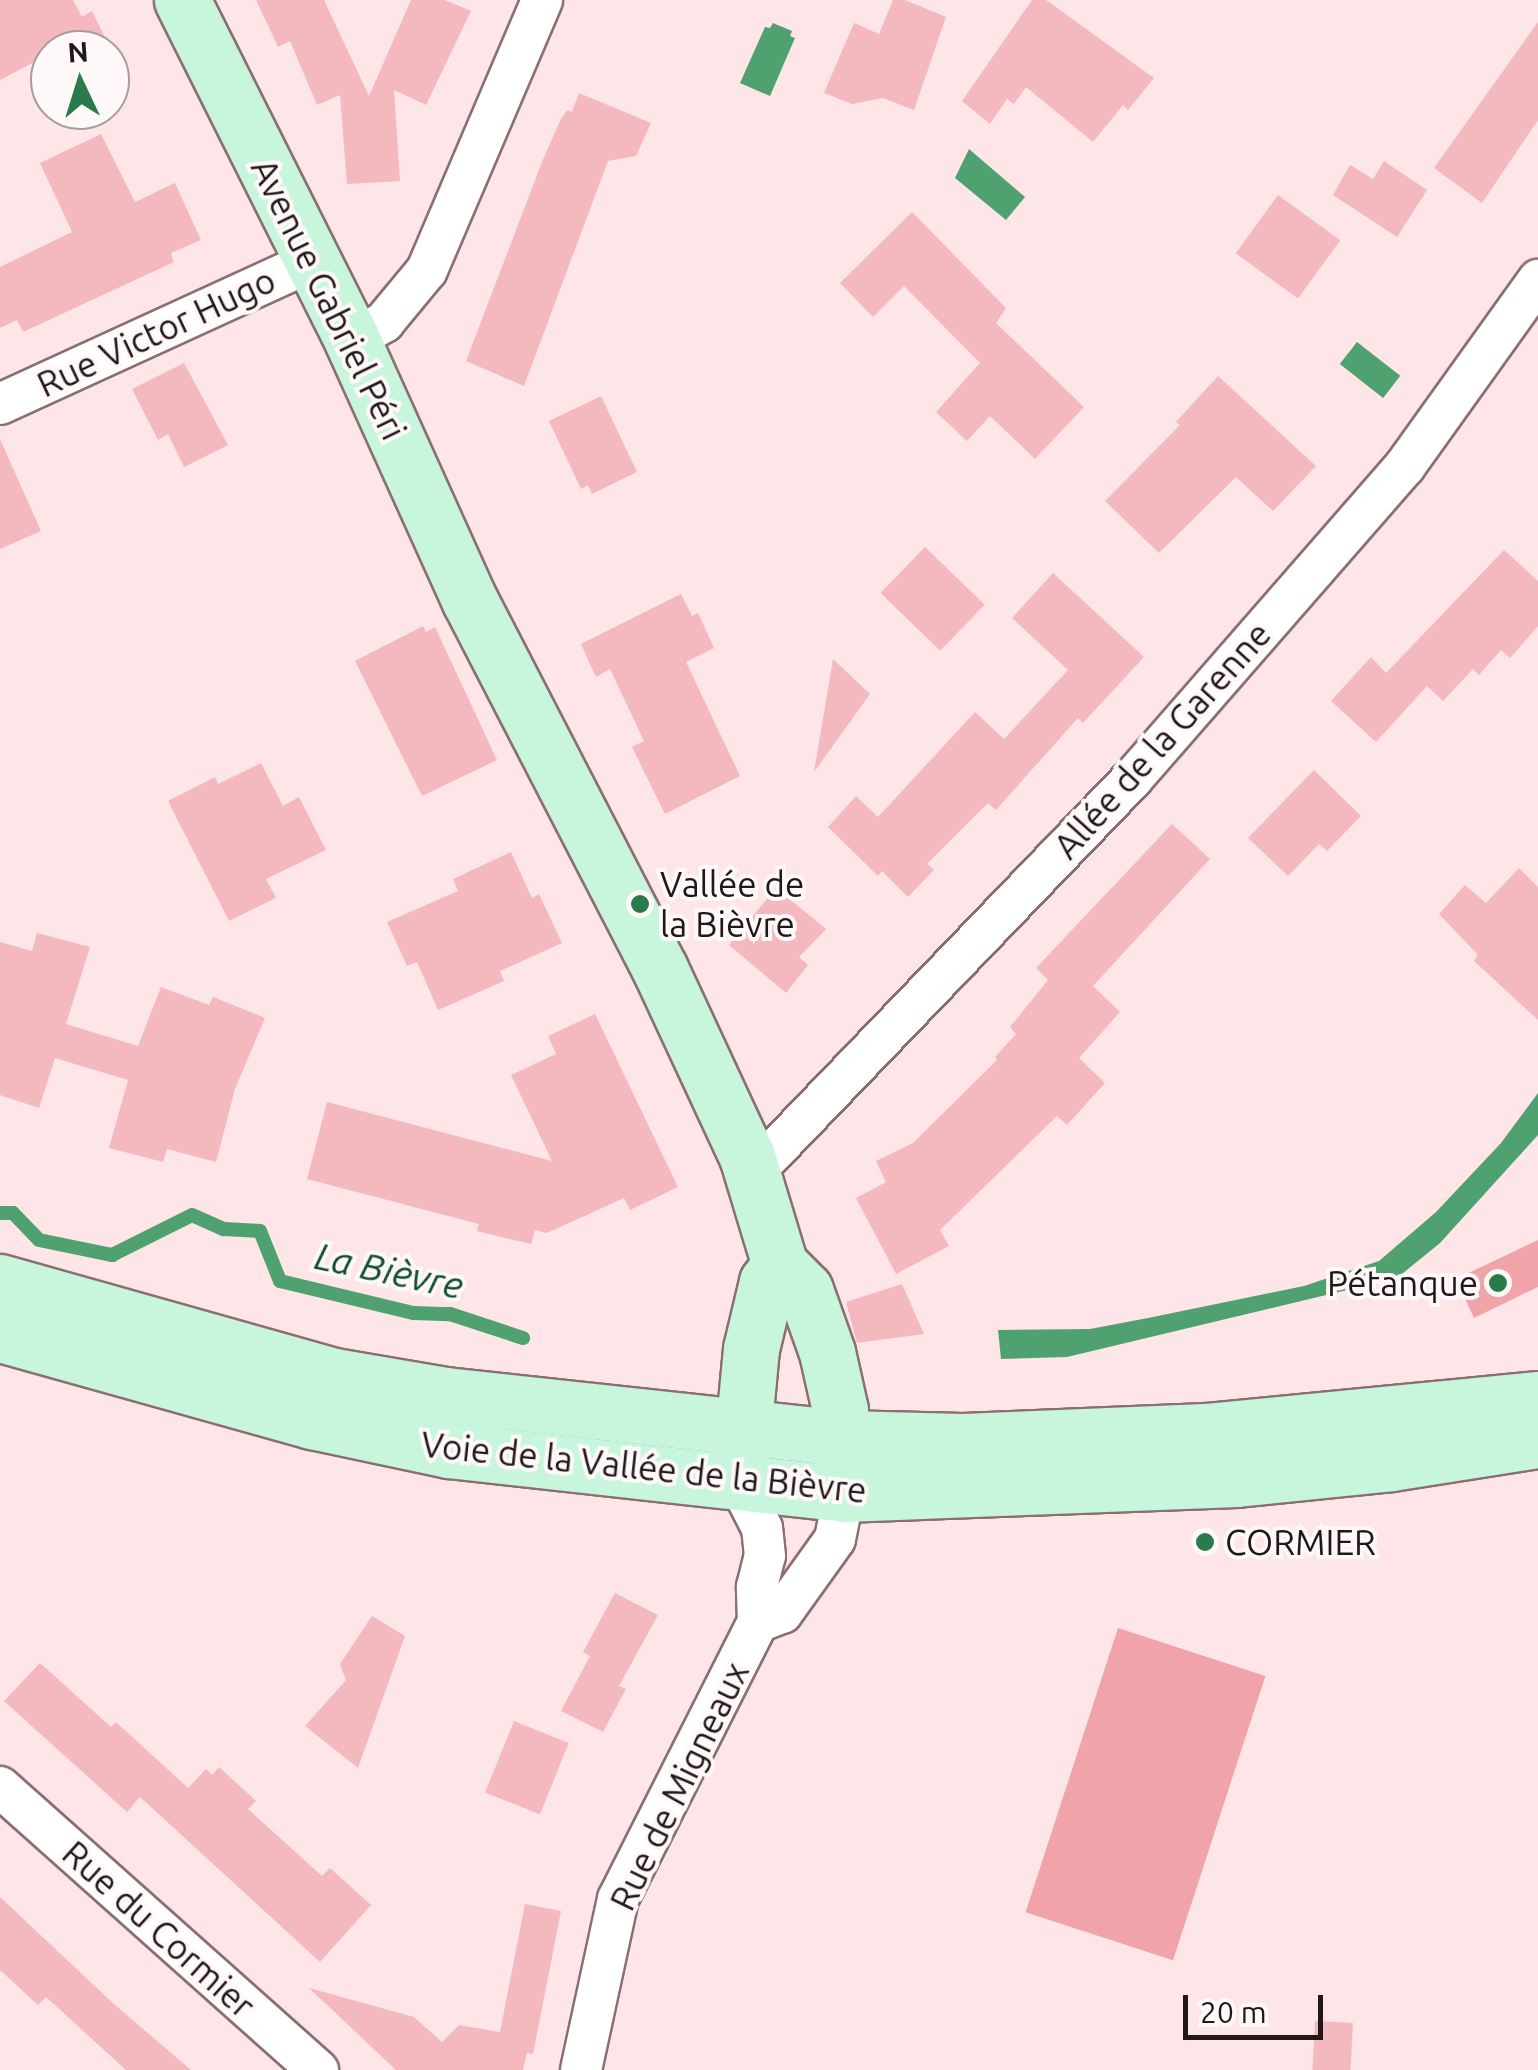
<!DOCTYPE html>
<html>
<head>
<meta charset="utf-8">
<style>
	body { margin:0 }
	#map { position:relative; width:1538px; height:2070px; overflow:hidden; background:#fee5e7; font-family:Ubuntu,sans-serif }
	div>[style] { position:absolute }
	.green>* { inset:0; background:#f0a4aa; transform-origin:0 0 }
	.water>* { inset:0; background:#4fa26f; transform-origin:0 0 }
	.stream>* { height:14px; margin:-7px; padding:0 7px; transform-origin:7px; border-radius:7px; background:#4fa26f }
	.building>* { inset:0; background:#f3b9be; transform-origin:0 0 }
	.roads { filter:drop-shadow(2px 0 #8a6f71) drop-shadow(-2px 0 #8a6f71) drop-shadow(0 2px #8a6f71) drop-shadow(0 -2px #8a6f71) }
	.street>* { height:40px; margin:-20px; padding:0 20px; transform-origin:20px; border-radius:20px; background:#fff }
	.secondary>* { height:55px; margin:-27.5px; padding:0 27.5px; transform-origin:27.5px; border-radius:27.5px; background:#c7f6dc }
	.dots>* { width:28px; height:28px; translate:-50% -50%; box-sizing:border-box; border:5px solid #fef8f8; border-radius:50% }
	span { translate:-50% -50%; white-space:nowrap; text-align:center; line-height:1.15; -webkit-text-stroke:8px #fef8f8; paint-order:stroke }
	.street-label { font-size:35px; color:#211718 }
	.poi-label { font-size:35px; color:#211718 }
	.left { translate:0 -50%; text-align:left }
	.right { translate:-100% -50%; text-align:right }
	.water-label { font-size:38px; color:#0e4e2b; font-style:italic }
	.north { position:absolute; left:30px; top:30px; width:100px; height:100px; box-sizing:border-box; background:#fef8f8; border:2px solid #a69e9e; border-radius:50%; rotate:356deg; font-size:28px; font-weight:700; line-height:40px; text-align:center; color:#211718 }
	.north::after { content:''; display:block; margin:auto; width:35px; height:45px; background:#2a7b4c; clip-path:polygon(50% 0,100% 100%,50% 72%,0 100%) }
	.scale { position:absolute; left:1183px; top:1995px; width:140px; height:45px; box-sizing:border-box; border:5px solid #211718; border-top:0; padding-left:12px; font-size:30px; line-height:35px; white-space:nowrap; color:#211718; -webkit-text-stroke:8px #fef8f8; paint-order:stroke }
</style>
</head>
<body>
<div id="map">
	<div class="green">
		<i style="clip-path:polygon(1538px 1240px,1538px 1287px,1474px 1318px,1456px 1279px)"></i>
		<i style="left:1118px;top:1628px;width:155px;height:299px;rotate:18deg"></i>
	</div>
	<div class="water">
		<i style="clip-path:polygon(773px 23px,792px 31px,790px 36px,795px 38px,770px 96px,740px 83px,765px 27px,770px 28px)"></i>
		<i style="clip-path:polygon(969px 149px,1025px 197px,1006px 220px,955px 178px)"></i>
		<i style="left:1357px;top:342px;width:55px;height:28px;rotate:38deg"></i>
		<i style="clip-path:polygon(1538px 1093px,1538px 1135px,1440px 1243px,1397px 1278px,1067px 1357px,1001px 1359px,998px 1330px,1090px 1329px,1148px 1318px,1304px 1286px,1379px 1261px,1436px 1212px,1501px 1143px)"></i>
	</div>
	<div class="stream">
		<i style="left:0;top:1213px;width:13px"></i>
		<i style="left:13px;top:1213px;width:37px;rotate:46deg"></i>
		<i style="left:39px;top:1240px;width:75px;rotate:11.6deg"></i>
		<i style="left:112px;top:1255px;width:89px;rotate:-26.6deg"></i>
		<i style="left:192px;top:1215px;width:35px;rotate:24deg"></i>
		<i style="left:224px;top:1229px;width:36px;rotate:3deg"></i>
		<i style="left:260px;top:1231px;width:54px;rotate:68.2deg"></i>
		<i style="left:280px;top:1281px;width:137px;rotate:13.5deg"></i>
		<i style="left:413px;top:1313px;width:37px;rotate:2deg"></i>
		<i style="left:450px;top:1314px;width:77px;rotate:18.2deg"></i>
	</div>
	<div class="building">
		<i style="clip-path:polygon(0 0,73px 0,82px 17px,92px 11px,128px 84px,110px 92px,110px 50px,50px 50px,50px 75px,42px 58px,0 80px)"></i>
		<i style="clip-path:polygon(256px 0,324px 0,369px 96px,411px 0,445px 0,471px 11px,426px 105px,394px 90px,400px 181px,347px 184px,340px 95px,317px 105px,290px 41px,278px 47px)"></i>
		<i style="clip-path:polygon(893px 0,905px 0,946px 17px,914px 110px,883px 98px,852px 104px,824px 93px,854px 23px,879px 34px)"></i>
		<i style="clip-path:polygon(1032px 0,1046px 0,1154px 78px,1128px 110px,1123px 105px,1093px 142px,1026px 87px,1014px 104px,1007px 99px,990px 124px,962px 101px)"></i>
		<i style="clip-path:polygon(1538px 22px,1538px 120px,1482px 203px,1434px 168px)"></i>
		<i style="clip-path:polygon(579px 93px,651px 123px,636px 156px,608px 161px,524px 386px,466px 361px,542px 162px,560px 121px,567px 110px,572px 112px)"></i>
		<i style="clip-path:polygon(101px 134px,135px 202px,175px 183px,201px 240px,171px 253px,174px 262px,23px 332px,17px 320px,0 328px,0 267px,72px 232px,40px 163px)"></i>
		<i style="clip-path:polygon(1384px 161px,1427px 190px,1397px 237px,1333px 195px,1350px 165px,1373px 179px)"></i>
		<i style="left:1278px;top:195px;width:77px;height:72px;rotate:36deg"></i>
		<i style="clip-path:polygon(912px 212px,1006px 308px,996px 323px,1084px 407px,1035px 459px,990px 416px,967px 441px,936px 412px,980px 363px,904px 286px,873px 317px,840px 283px)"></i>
		<i style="clip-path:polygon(184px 363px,228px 445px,184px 467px,168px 434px,158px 440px,132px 389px)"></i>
		<i style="clip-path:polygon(1218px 376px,1316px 466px,1273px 511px,1236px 477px,1159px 553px,1105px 501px,1180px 425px,1176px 422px)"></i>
		<i style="clip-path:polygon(601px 396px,637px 472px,592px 494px,588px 485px,581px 489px,549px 421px)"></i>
		<i style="clip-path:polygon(0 439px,41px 531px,0 549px)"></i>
		<i style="left:925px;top:547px;width:83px;height:64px;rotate:44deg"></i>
		<i style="clip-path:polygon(1504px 550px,1538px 581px,1538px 626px,1510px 658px,1501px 650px,1479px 675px,1473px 669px,1443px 701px,1427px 686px,1376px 742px,1331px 701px,1371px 657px,1386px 673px)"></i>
		<i style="clip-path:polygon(1053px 573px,1144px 657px,1083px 723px,1078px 718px,996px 810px,988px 803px,927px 864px,934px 870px,908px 897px,882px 871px,878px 876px,828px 827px,856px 796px,878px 817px,975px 712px,1004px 739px,1068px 670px,1012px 618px)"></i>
		<i style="clip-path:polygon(681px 594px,692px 616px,698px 613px,714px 648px,686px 662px,740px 776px,665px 814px,632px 747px,644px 741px,610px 669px,596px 677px,581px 644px)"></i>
		<i style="clip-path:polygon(423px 626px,426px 632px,435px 627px,497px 760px,422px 796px,355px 661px)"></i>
		<i style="clip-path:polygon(833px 659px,870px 694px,814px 772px)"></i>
		<i style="clip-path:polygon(261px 763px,283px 806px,299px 797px,326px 850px,266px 879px,276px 898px,229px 921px,168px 801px,215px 777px,218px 784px)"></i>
		<i style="clip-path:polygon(1314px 770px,1361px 816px,1327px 851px,1319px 844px,1288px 876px,1248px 838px)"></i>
		<i style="clip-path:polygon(1172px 824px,1210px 859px,1093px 986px,1120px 1012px,1079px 1058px,1105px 1083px,1067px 1125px,1057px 1116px,940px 1230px,949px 1246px,896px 1274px,856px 1198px,886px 1182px,876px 1161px,913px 1143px,997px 1060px,995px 1057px,1016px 1034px,1010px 1027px,1048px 980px,1036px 968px)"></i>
		<i style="clip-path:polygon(511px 852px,532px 898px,539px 894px,562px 943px,500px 971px,504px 981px,438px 1010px,417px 962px,407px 966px,387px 922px,458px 891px,453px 879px)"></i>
		<i style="clip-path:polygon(1519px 868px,1538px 887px,1538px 1020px,1474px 961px,1478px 955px,1439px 914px,1465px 885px,1486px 903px)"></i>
		<i style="clip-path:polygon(776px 888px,826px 929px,799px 957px,808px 965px,786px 993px,729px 945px)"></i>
		<i style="clip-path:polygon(37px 933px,90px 947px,66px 1024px,138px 1046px,161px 987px,209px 1005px,213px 997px,265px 1018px,235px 1089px,216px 1162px,167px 1149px,163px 1162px,109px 1148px,128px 1080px,55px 1058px,39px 1108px,0 1095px,0 942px,32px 951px)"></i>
		<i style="clip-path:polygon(595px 1014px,678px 1187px,630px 1210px,624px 1198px,547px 1233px,535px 1230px,531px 1244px,477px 1231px,479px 1224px,307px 1179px,327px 1102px,552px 1161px,511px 1075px,556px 1054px,548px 1036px)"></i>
		<i style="clip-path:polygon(902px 1284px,924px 1334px,857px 1343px,846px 1302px)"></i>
		<i style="clip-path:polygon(615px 1593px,658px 1615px,619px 1686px,626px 1689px,603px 1732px,561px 1711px,590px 1656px,583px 1652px)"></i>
		<i style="clip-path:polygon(372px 1616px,405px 1636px,358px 1768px,305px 1726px,346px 1680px,340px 1664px)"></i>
		<i style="clip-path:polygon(40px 1663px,111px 1727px,116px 1722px,188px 1788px,206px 1769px,212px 1775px,219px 1767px,256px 1801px,248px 1809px,322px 1876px,330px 1868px,371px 1905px,320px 1962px,140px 1797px,127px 1812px,4px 1701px)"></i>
		<i style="left:514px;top:1721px;width:59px;height:77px;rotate:22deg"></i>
		<i style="clip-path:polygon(0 1897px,115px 2005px,191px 2070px,126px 2070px,46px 1997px,38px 2005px,0 1970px)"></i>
		<i style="clip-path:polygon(525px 1904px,561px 1911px,533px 2054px,527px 2053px,523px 2070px,396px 2070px,309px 1988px,414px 2017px,442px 2042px,459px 2025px,500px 2032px)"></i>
		<i style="left:1315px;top:2021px;width:38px;height:49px;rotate:3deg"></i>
	</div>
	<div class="roads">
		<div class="street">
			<i style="left:352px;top:340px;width:37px;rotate:-29deg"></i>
			<i style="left:384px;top:322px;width:67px;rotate:-50.4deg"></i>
			<i style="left:427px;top:270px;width:293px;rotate:-66.9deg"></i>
			<i style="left:0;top:404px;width:344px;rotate:-24.6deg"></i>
			<i style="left:754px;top:1172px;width:545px;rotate:-46.11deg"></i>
			<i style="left:1132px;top:779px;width:415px;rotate:-48.9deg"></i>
			<i style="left:1405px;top:466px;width:229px;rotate:-54.4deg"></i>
			<i style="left:758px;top:1622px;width:26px;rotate:-21deg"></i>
			<i style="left:782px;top:1613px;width:91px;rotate:-54.4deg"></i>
			<i style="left:835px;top:1539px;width:46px;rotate:-78.7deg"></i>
			<i style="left:0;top:1787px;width:426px;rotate:41.7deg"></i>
			<i style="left:581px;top:2070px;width:175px;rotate:-77.8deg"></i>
			<i style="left:618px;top:1899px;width:310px;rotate:-63.2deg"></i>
			<i style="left:758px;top:1622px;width:35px;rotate:-92deg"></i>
			<i style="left:757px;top:1587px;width:32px;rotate:-76deg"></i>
			<i style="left:765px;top:1556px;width:28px;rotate:-96deg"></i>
			<i style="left:762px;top:1528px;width:51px;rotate:-117.1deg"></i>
		</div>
		<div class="secondary">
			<i style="left:182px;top:0;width:380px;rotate:63.4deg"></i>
			<i style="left:352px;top:340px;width:286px;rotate:65.7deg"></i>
			<i style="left:470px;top:601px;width:414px;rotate:62.7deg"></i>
			<i style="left:660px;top:969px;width:206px;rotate:65.1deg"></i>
			<i style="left:747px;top:1156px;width:114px;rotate:73.2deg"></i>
			<i style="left:780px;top:1265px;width:35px;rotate:45deg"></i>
			<i style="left:805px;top:1290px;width:66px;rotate:70.5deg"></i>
			<i style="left:827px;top:1352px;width:59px;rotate:77.4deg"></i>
			<i style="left:840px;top:1410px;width:84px;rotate:87.3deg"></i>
			<i style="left:0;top:1282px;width:348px;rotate:15.7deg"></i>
			<i style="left:335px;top:1376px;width:113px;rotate:9.7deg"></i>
			<i style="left:446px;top:1395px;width:399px;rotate:6.2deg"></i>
			<i style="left:843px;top:1438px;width:120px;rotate:1.4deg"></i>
			<i style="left:963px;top:1441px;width:242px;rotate:-2.4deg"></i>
			<i style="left:1205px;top:1431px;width:335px;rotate:-5.5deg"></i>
			<i style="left:0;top:1334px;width:324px;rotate:15.6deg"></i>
			<i style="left:312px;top:1421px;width:139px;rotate:12deg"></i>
			<i style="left:448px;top:1450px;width:398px;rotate:6.3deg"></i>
			<i style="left:844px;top:1494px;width:393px;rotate:-2.2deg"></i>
			<i style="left:1237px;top:1479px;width:155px;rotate:-5.9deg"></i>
			<i style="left:1391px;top:1463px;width:149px;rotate:-8.9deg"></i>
			<i style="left:740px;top:1465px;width:117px;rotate:-84.6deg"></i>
			<i style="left:751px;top:1349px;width:69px;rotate:-76.6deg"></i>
			<i style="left:767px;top:1282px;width:21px;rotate:-53deg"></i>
		</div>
	</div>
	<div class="dots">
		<i style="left:640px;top:904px;background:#2a7b4c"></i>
		<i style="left:1498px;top:1283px;background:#2a7b4c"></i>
		<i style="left:1205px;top:1542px;background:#2a7b4c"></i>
	</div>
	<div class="street-label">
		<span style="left:329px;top:299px;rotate:64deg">Avenue Gabriel Péri</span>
		<span style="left:156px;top:332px;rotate:-25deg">Rue Victor Hugo</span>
		<span style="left:1162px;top:740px;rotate:-48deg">Allée de la Garenne</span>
		<span style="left:644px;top:1467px;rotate:6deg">Voie de la Vallée de la Bièvre</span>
		<span style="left:679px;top:1786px;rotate:-64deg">Rue de Migneaux</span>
		<span style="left:159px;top:1929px;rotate:42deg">Rue du Cormier</span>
	</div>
	<div class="poi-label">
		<span class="left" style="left:660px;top:904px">Vallée de<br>la Bièvre</span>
		<span class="right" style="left:1478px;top:1283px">Pétanque</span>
		<span class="left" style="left:1225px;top:1542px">CORMIER</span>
	</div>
	<div class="water-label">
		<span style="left:389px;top:1271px;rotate:12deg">La Bièvre</span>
	</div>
	<div class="north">N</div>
	<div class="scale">20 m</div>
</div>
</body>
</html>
